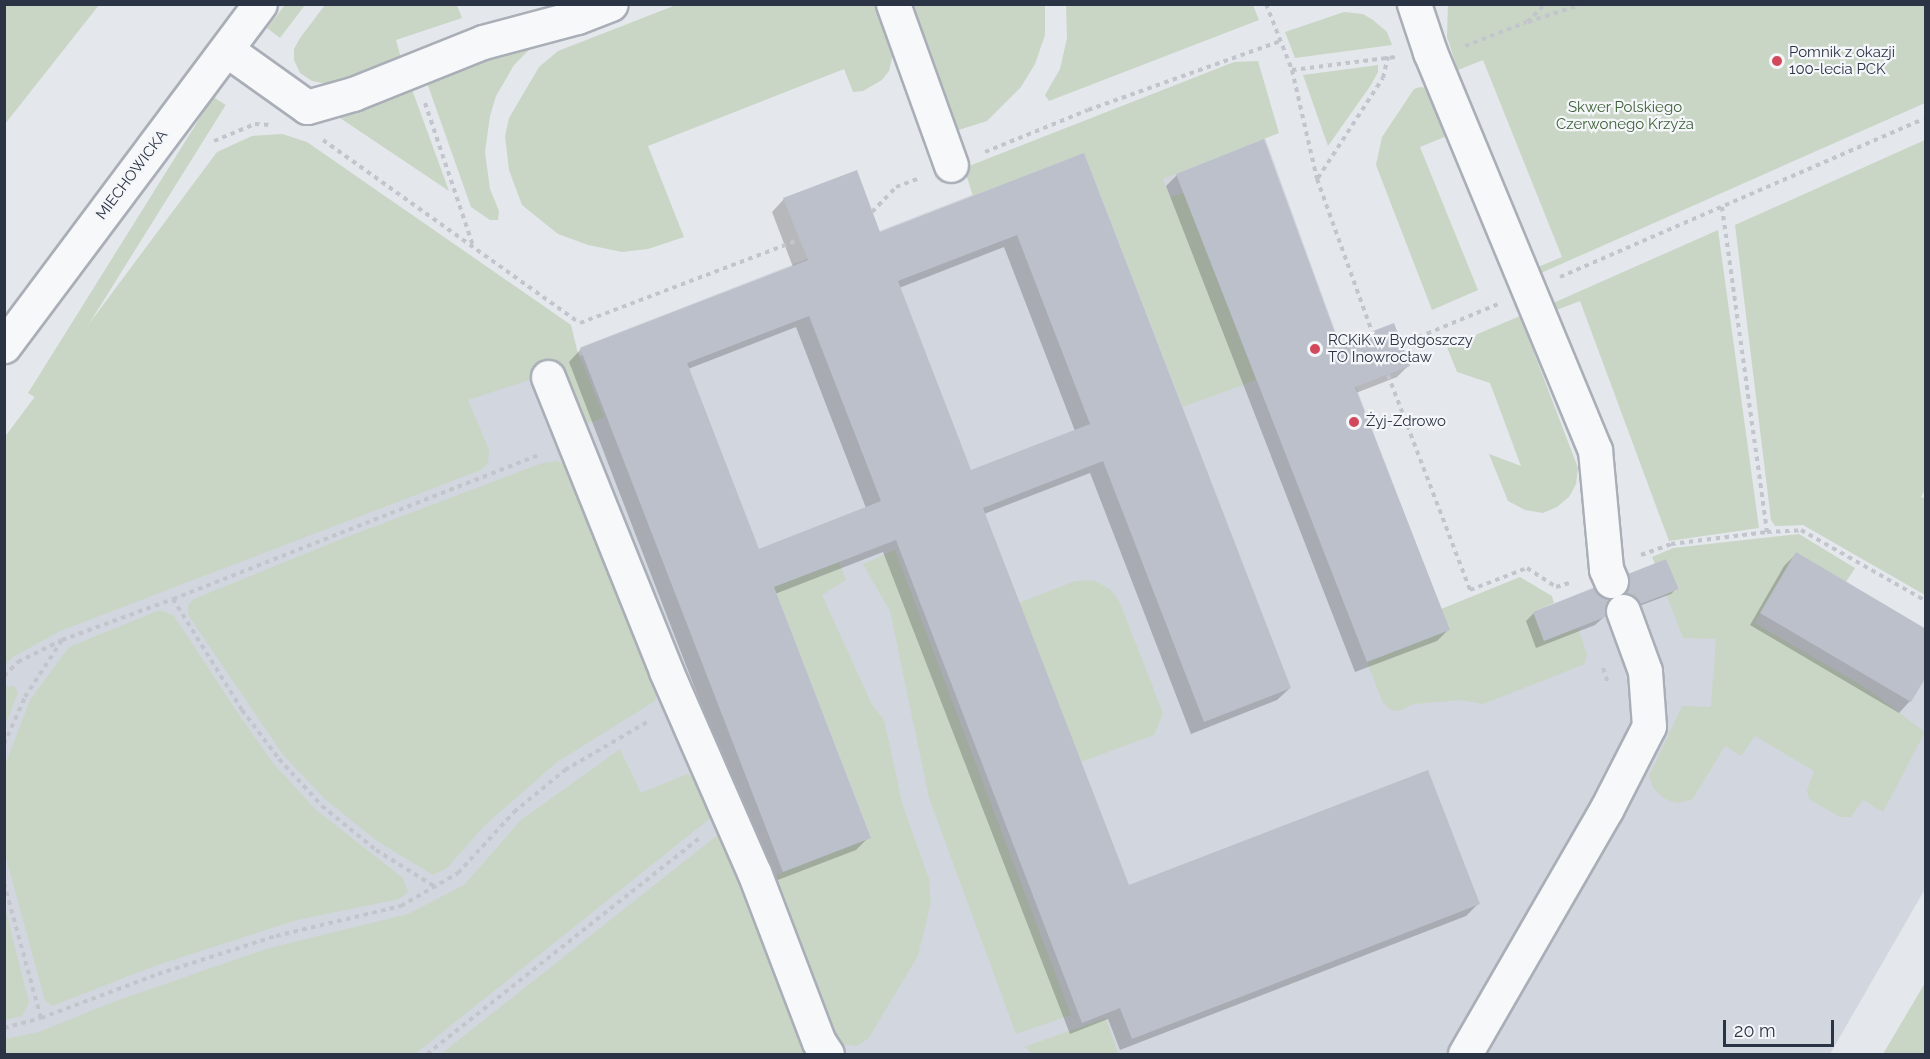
<!DOCTYPE html>
<html>
<head>
<meta charset="utf-8">
<style>
	body { margin:0 }
	#map { position:relative; width:1930px; height:1059px; overflow:hidden; background:#e4e7ec; font-family:Raleway,sans-serif }
	div>[style] { position:absolute }
	.built>* { inset:0; background:#d2d6de }
	.green>* { inset:0; background:#c9d6c5; transform-origin:0 0 }
	.shadow>* { inset:0; background:#0003 }
	.building>* { inset:0; background:#bbc0ca }
	.path>* { height:4px; margin-top:-2px; transform-origin:0; background:repeating-linear-gradient(90deg,#c2c5cb 0 4.5px,transparent 0 9px) }
	.roads { filter:drop-shadow(2px 0 #a9aeb7) drop-shadow(-2px 0 #a9aeb7) drop-shadow(0 2px #a9aeb7) drop-shadow(0 -2px #a9aeb7) }
	.minor>* { height:33px; margin:-16.5px; padding:0 16.5px; transform-origin:16.5px; border-radius:16.5px; background:#f7f8fa }
	.dots>* { width:16px; height:16px; translate:-50% -50%; box-sizing:border-box; border:3px solid #f4f6f9; border-radius:50% }
	span { translate:-50% -50%; white-space:nowrap; text-align:center; line-height:1.15; -webkit-text-stroke:4.5px #f4f6f9; paint-order:stroke }
	.poi-label { font-size:15px; color:#2b3445 }
	.left { translate:0 -50%; text-align:left }
	.park-label { font-size:15px; color:#3f6138 }
	.street-label { font-size:15px; color:#2b3445 }
	.frame { position:absolute; inset:0; border:6px solid #2b3445; pointer-events:none }
	.scale { position:absolute; left:1723px; top:1020px; width:111px; height:27px; box-sizing:border-box; border:3px solid #2b3445; border-top:0; padding-left:8px; font-size:18px; line-height:21px; white-space:nowrap; color:#2b3445; -webkit-text-stroke:4px #f4f6f9; paint-order:stroke }
</style>
</head>
<body>
<div id="map">
	<div class="built">
		<i style="clip-path:polygon(1247px 88px,1348px 366px,1449px 629px,1533px 612px,1597px 586px,1609px 616px,1666px 594px,1750px 631px,1796px 552px,1925px 629px,1925px 889px,1830px 1054px,5px 1054px,4px 458px,496px 384px,583px 355px,581px 347px)"></i>
	</div>
	<div class="green">
		<i style="clip-path:polygon(5px 4px,99px 5px,5px 124px,4px 5px)"></i>
		<i style="clip-path:polygon(1448px 4px,1925px 5px,1925px 103px,1541px 273px,1538px 267px,1562px 257px,1483px 60px,1458px 70px,1447px 37px)"></i>
		<i style="clip-path:polygon(285px 5px,305px 5px,280px 38px,267px 28px)"></i>
		<i style="clip-path:polygon(325px 5px,457px 5px,462px 18px,396px 40px,403px 65px,343px 83px,327px 84px,312px 81px,300px 73px,294px 60px,294px 49px,300px 38px)"></i>
		<i style="clip-path:polygon(676px 5px,881px 5px,895px 45px,889px 71px,882px 80px,863px 91px,853px 92px,844px 69px,648px 146px,684px 237px,648px 249px,622px 252px,588px 245px,558px 234px,522px 205px,509px 170px,505px 136px,509px 118px,539px 67px,558px 51px)"></i>
		<i style="clip-path:polygon(905px 5px,1045px 5px,1045px 35px,1035px 64px,1021px 87px,987px 121px,952px 132px)"></i>
		<i style="clip-path:polygon(1066px 5px,1253px 5px,1259px 20px,1049px 101px,1045px 95px,1060px 69px,1067px 38px)"></i>
		<i style="clip-path:polygon(1344px 12px,1363px 14px,1373px 20px,1387px 32px,1392px 45px,1295px 58px,1285px 32px)"></i>
		<i style="clip-path:polygon(529px 43px,530px 49px,514px 65px,496px 96px,490px 116px,485px 152px,490px 189px,499px 211px,498px 220px,490px 220px,471px 207px,426px 80px)"></i>
		<i style="clip-path:polygon(1258px 61px,1279px 133px,1163px 179px,1170px 197px,1184px 193px,1256px 380px,1183px 407px,1084px 153px,973px 196px,964px 168px,1234px 62px)"></i>
		<i style="clip-path:polygon(1378px 65px,1378px 72px,1371px 85px,1328px 146px,1303px 75px)"></i>
		<i style="clip-path:polygon(410px 84px,449px 191px,340px 118px,340px 113px)"></i>
		<i style="clip-path:polygon(1420px 87px,1427px 88px,1447px 136px,1420px 147px,1478px 290px,1432px 310px,1376px 165px,1382px 137px,1414px 89px)"></i>
		<i style="left:213px;top:97px;width:15px;height:349px;rotate:32deg"></i>
		<i style="clip-path:polygon(282px 134px,307px 142px,571px 325px,577px 350px,604px 417px,584px 425px,560px 370px,468px 400px,489px 450px,488px 463px,481px 470px,60px 631px,13px 657px,5px 665px,4px 438px,217px 152px,252px 136px)"></i>
		<i style="clip-path:polygon(1925px 140px,1926px 488px,1921px 497px,1926px 499px,1925px 595px,1803px 525px,1775px 526px,1771px 520px,1735px 225px)"></i>
		<i style="clip-path:polygon(1718px 230px,1759px 528px,1669px 541px,1580px 301px,1554px 311px,1551px 304px)"></i>
		<i style="clip-path:polygon(1520px 316px,1578px 468px,1576px 484px,1569px 497px,1557px 507px,1543px 513px,1525px 510px,1508px 501px,1489px 454px,1521px 466px,1490px 383px,1457px 372px,1447px 347px)"></i>
		<i style="clip-path:polygon(558px 461px,569px 468px,657px 693px,655px 701px,557px 762px,485px 825px,447px 868px,433px 875px,377px 841px,325px 799px,284px 756px,188px 615px,188px 605px,194px 599px,334px 542px,542px 463px)"></i>
		<i style="clip-path:polygon(1799px 534px,1855px 568px,1846px 582px,1796px 553px,1755px 623px,1866px 688px,1925px 732px,1883px 812px,1863px 800px,1851px 817px,1840px 817px,1809px 799px,1807px 790px,1814px 771px,1755px 736px,1741px 756px,1725px 746px,1692px 800px,1677px 803px,1665px 799px,1653px 788px,1649px 776px,1682px 706px,1711px 707px,1716px 639px,1683px 638px,1666px 594px,1679px 589px,1666px 559px,1655px 564px,1652px 557px,1673px 548px)"></i>
		<i style="clip-path:polygon(895px 550px,1071px 1015px,1016px 1034px,929px 798px,890px 611px,863px 564px)"></i>
		<i style="clip-path:polygon(839px 562px,846px 580px,822px 595px,872px 705px,884px 720px,903px 806px,929px 879px,931px 903px,918px 956px,868px 1039px,856px 1046px,841px 1044px,830px 1036px,771px 877px,871px 837px,774px 587px)"></i>
		<i style="clip-path:polygon(1520px 577px,1552px 596px,1554px 603px,1533px 612px,1544px 641px,1578px 628px,1587px 654px,1585px 664px,1483px 704px,1460px 700px,1439px 702px,1414px 704px,1399px 711px,1391px 710px,1383px 703px,1367px 662px,1449px 630px,1441px 609px)"></i>
		<i style="clip-path:polygon(1093px 580px,1110px 589px,1119px 601px,1163px 713px,1154px 735px,1081px 762px,1019px 603px,1075px 581px)"></i>
		<i style="clip-path:polygon(160px 610px,174px 616px,237px 712px,273px 763px,316px 810px,403px 878px,408px 892px,399px 899px,297px 920px,157px 965px,52px 1006px,45px 1001px,5px 854px,5px 765px,30px 700px,69px 647px)"></i>
		<i style="clip-path:polygon(14px 686px,18px 693px,5px 725px,5px 687px)"></i>
		<i style="clip-path:polygon(620px 749px,641px 793px,687px 774px,698px 780px,713px 816px,415px 1054px,5px 1054px,5px 1039px,39px 1032px,113px 1002px,266px 949px,408px 914px,464px 885px,521px 820px)"></i>
		<i style="clip-path:polygon(720px 833px,745px 887px,806px 1054px,441px 1054px)"></i>
		<i style="clip-path:polygon(5px 907px,29px 1003px,22px 1016px,5px 1020px)"></i>
		<i style="clip-path:polygon(1925px 983px,1925px 1054px,1883px 1054px)"></i>
		<i style="clip-path:polygon(1106px 1018px,1118px 1054px,1033px 1054px,1024px 1047px)"></i>
	</div>
	<div class="shadow">
		<i style="clip-path:polygon(evenodd,1084px 155px,1290px 688px,1277px 700px,1191px 734px,1090px 473px,984px 514px,1128px 887px,1478px 904px,1466px 916px,1120px 1050px,1108px 1019px,1070px 1034px,883px 552px,775px 594px,869px 837px,856px 850px,770px 883px,569px 362px,581px 349px,793px 267px,772px 212px,784px 199px,879px 234px,1084px 155px,1004px 247px,1075px 431px,970px 472px,899px 288px,1004px 247px,1084px 155px,796px 327px,866px 508px,758px 551px,688px 369px,796px 327px)"></i>
		<i style="clip-path:polygon(1177px 175px,1338px 346px,1408px 366px,1397px 377px,1356px 393px,1448px 630px,1437px 641px,1355px 672px,1166px 186px)"></i>
		<i style="clip-path:polygon(1796px 554px,1910px 701px,1899px 713px,1750px 625px,1784px 566px)"></i>
		<i style="clip-path:polygon(1629px 575px,1677px 588px,1671px 594px,1634px 608px,1621px 598px,1625px 591px,1624px 581px)"></i>
		<i style="clip-path:polygon(1534px 613px,1604px 617px,1595px 625px,1536px 648px,1526px 621px)"></i>
	</div>
	<div class="building">
		<i style="clip-path:polygon(1264px 139px,1339px 344px,1394px 323px,1410px 366px,1355px 387px,1450px 630px,1367px 662px,1176px 174px)"></i>
		<i style="clip-path:polygon(evenodd,1084px 153px,1291px 688px,1204px 722px,1103px 461px,983px 508px,1129px 885px,1428px 770px,1480px 904px,1132px 1039px,1120px 1008px,1082px 1023px,896px 540px,774px 587px,871px 838px,783px 872px,580px 348px,808px 260px,783px 198px,857px 170px,880px 232px,1084px 153px,1017px 235px,1090px 424px,971px 470px,898px 281px,1017px 235px,1084px 153px,809px 316px,881px 501px,759px 549px,687px 363px,809px 316px)"></i>
		<i style="clip-path:polygon(1796px 552px,1926px 629px,1926px 677px,1911px 702px,1760px 613px)"></i>
		<i style="clip-path:polygon(1666px 559px,1679px 589px,1640px 604px,1635px 596px,1626px 593px,1629px 584px,1628px 574px)"></i>
		<i style="clip-path:polygon(1594px 588px,1599px 595px,1608px 599px,1605px 608px,1605px 617px,1544px 641px,1533px 612px)"></i>
	</div>
	<div class="path">
		<i style="left:1266px;top:4px;width:71px;rotate:68.5deg"></i>
		<i style="left:1292px;top:70px;width:112px;rotate:77.1deg"></i>
		<i style="left:1317px;top:179px;width:163px;rotate:70.2deg"></i>
		<i style="left:1528px;top:22px;width:57px;rotate:-18.4deg"></i>
		<i style="left:1465px;top:46px;width:66px;rotate:-21.2deg"></i>
		<i style="left:1527px;top:22px;width:25px;rotate:-45deg"></i>
		<i style="left:1292px;top:70px;width:104px;rotate:-7.2deg"></i>
		<i style="left:425px;top:103px;width:151px;rotate:71.4deg"></i>
		<i style="left:323px;top:140px;width:315px;rotate:35.5deg"></i>
		<i style="left:580px;top:323px;width:234px;rotate:-20.8deg"></i>
		<i style="left:214px;top:141px;width:44px;rotate:-22.5deg"></i>
		<i style="left:255px;top:124px;width:15px;rotate:4deg"></i>
		<i style="left:985px;top:152px;width:111px;rotate:-22.2deg"></i>
		<i style="left:1088px;top:110px;width:205px;rotate:-19.7deg"></i>
		<i style="left:1318px;top:178px;width:119px;rotate:-57deg"></i>
		<i style="left:1383px;top:78px;width:22px;rotate:-77deg"></i>
		<i style="left:1722px;top:207px;width:328px;rotate:82.1deg"></i>
		<i style="left:1767px;top:532px;width:34px;rotate:-3deg"></i>
		<i style="left:1801px;top:530px;width:144px;rotate:29.6deg"></i>
		<i style="left:872px;top:212px;width:35px;rotate:-46deg"></i>
		<i style="left:896px;top:187px;width:25px;rotate:-21deg"></i>
		<i style="left:1560px;top:277px;width:396px;rotate:-23.5deg"></i>
		<i style="left:1402px;top:344px;width:104px;rotate:-22.6deg"></i>
		<i style="left:1388px;top:375px;width:230px;rotate:69.1deg"></i>
		<i style="left:1470px;top:590px;width:61px;rotate:-21.1deg"></i>
		<i style="left:1527px;top:568px;width:35px;rotate:33deg"></i>
		<i style="left:1556px;top:587px;width:17px;rotate:-17deg"></i>
		<i style="left:1641px;top:555px;width:32px;rotate:-20deg"></i>
		<i style="left:1671px;top:544px;width:97px;rotate:-7.1deg"></i>
		<i style="left:173px;top:599px;width:131px;rotate:58.1deg"></i>
		<i style="left:242px;top:710px;width:61px;rotate:52.9deg"></i>
		<i style="left:279px;top:759px;width:64px;rotate:47.5deg"></i>
		<i style="left:322px;top:806px;width:70px;rotate:39.2deg"></i>
		<i style="left:376px;top:850px;width:72px;rotate:31.9deg"></i>
		<i style="left:1603px;top:668px;width:16px;rotate:72deg"></i>
		<i style="left:4px;top:676px;width:20px;rotate:-45deg"></i>
		<i style="left:18px;top:662px;width:49px;rotate:-26.6deg"></i>
		<i style="left:62px;top:640px;width:118px;rotate:-20.3deg"></i>
		<i style="left:173px;top:599px;width:396px;rotate:-21.5deg"></i>
		<i style="left:4px;top:744px;width:51px;rotate:-65.9deg"></i>
		<i style="left:25px;top:697px;width:68px;rotate:-57deg"></i>
		<i style="left:4px;top:883px;width:140px;rotate:74.7deg"></i>
		<i style="left:4px;top:1028px;width:38px;rotate:-15deg"></i>
		<i style="left:41px;top:1018px;width:125px;rotate:-20.6deg"></i>
		<i style="left:158px;top:974px;width:124px;rotate:-17.9deg"></i>
		<i style="left:276px;top:936px;width:129px;rotate:-13.5deg"></i>
		<i style="left:401px;top:906px;width:66px;rotate:-30.1deg"></i>
		<i style="left:458px;top:873px;width:83px;rotate:-47.4deg"></i>
		<i style="left:514px;top:812px;width:66px;rotate:-39.5deg"></i>
		<i style="left:565px;top:770px;width:97px;rotate:-30.3deg"></i>
		<i style="left:427px;top:1054px;width:348px;rotate:-38.4deg"></i>
	</div>
	<div class="roads">
		<div class="minor">
			<i style="left:893px;top:4px;width:171px;rotate:70.2deg"></i>
			<i style="left:1414px;top:4px;width:51px;rotate:71.6deg"></i>
			<i style="left:1430px;top:52px;width:431px;rotate:67.5deg"></i>
			<i style="left:1595px;top:450px;width:120px;rotate:84.7deg"></i>
			<i style="left:1606px;top:569px;width:13px;rotate:67deg"></i>
			<i style="left:227px;top:50px;width:98px;rotate:35.5deg"></i>
			<i style="left:307px;top:107px;width:48px;rotate:-15.8deg"></i>
			<i style="left:353px;top:94px;width:140px;rotate:-21.8deg"></i>
			<i style="left:483px;top:42px;width:97px;rotate:-14.9deg"></i>
			<i style="left:577px;top:17px;width:36px;rotate:-21deg"></i>
			<i style="left:4px;top:346px;width:427px;rotate:-53.2deg"></i>
			<i style="left:548px;top:377px;width:317px;rotate:68.1deg"></i>
			<i style="left:666px;top:671px;width:219px;rotate:66.4deg"></i>
			<i style="left:754px;top:872px;width:182px;rotate:69.1deg"></i>
			<i style="left:819px;top:1042px;width:14px;rotate:56deg"></i>
			<i style="left:1465px;top:1054px;width:282px;rotate:-60deg"></i>
			<i style="left:1606px;top:810px;width:94px;rotate:-62.9deg"></i>
			<i style="left:1649px;top:726px;width:55px;rotate:-94.2deg"></i>
			<i style="left:1645px;top:671px;width:64px;rotate:-110.1deg"></i>
		</div>
	</div>
	<div class="dots">
		<i style="left:1777px;top:61px;background:#d1495b"></i>
		<i style="left:1315px;top:349px;background:#d1495b"></i>
		<i style="left:1354px;top:422px;background:#d1495b"></i>
	</div>
	<div class="poi-label">
		<span class="left" style="left:1789px;top:61px">Pomnik z okazji<br>100-lecia PCK</span>
		<span class="left" style="left:1328px;top:349px">RCKiK w Bydgoszczy<br>TO Inowrocław</span>
		<span class="left" style="left:1366px;top:422px">Żyj-Zdrowo</span>
	</div>
	<div class="park-label">
		<span style="left:1625px;top:116px">Skwer Polskiego<br>Czerwonego Krzyża</span>
	</div>
	<div class="street-label">
		<span style="left:132px;top:175px;rotate:-53deg">MIECHOWICKA</span>
	</div>
	<div class="frame"></div>
	<div class="scale">20 m</div>
</div>
</body>
</html>
